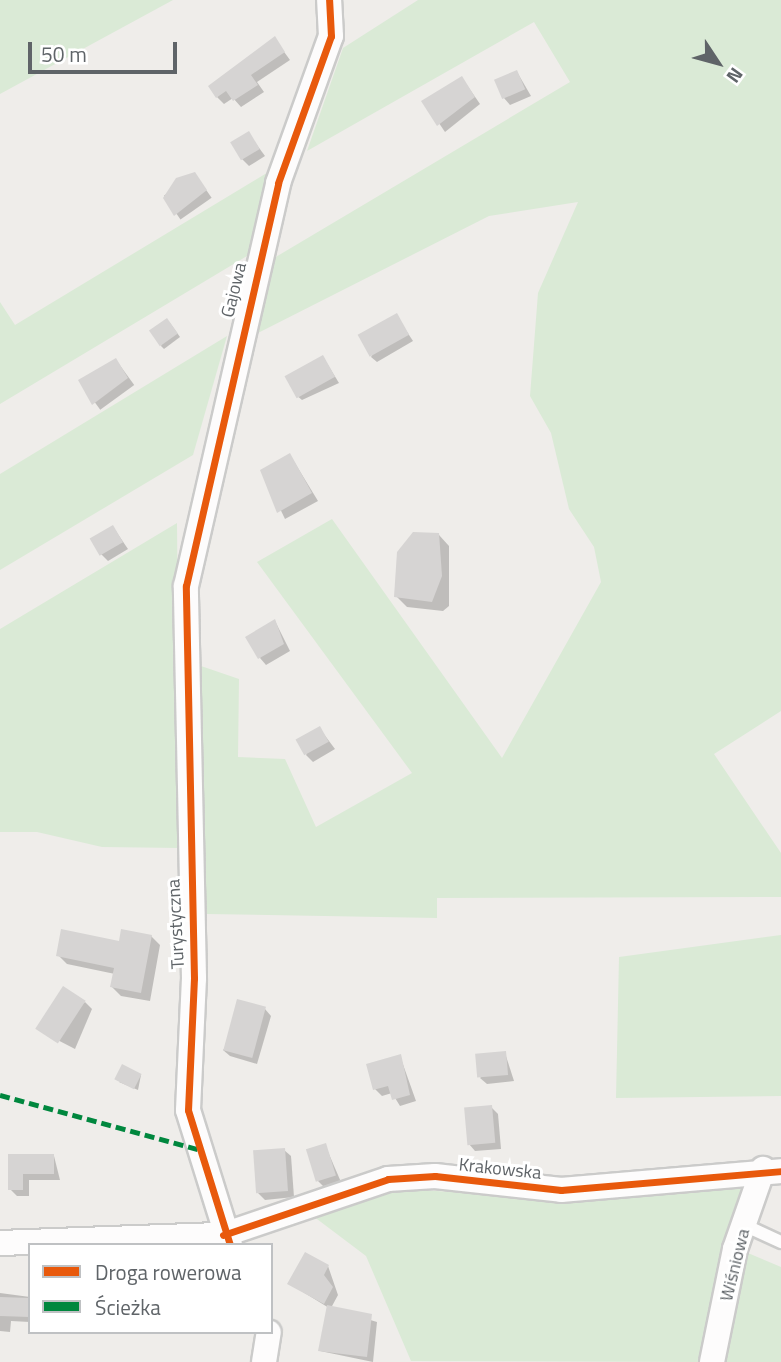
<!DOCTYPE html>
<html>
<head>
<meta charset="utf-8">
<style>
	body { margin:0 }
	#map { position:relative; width:781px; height:1362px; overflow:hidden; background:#efedea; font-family:"Titillium Web",sans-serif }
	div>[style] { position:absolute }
	.green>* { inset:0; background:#daead6 }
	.shadow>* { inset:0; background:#0003; transform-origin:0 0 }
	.building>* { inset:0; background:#d6d4d3; transform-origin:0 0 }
	.roads { filter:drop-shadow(2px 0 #cbcbca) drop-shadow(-2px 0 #cbcbca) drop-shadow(0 2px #cbcbca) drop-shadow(0 -2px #cbcbca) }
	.service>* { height:12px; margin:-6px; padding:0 6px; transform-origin:6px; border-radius:6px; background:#fdfcfc }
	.minor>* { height:24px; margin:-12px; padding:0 12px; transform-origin:12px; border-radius:12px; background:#fdfcfc }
	.quiet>* { height:5px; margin-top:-2.5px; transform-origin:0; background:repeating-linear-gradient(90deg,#00873e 0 10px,transparent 0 15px) }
	.cycleway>* { height:7px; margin:-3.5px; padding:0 3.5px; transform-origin:3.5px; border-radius:3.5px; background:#e8590c }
	span { translate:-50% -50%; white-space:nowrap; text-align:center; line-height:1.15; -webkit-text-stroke:6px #fff; paint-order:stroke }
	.street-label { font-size:18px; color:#5f6468 }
	.legend { position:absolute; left:28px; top:1243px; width:245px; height:91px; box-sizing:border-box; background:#fff; border:2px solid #bfc1c3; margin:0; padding:9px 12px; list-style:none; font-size:21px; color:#5f6468 }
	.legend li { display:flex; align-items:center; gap:14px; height:35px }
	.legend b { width:35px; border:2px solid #bfc1c3 }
	.north { position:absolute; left:683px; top:28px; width:70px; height:70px; -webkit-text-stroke:5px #fff; paint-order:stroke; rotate:126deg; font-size:19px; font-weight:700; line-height:28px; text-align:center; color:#5f6468 }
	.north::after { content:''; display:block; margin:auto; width:24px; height:32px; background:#5f6468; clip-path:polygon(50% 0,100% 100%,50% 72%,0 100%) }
	.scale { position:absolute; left:28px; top:42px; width:149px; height:32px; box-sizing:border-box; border:4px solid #5f6468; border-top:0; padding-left:9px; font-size:21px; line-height:24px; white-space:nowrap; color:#5f6468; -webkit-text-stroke:5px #fff; paint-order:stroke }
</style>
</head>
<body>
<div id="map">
	<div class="green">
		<i style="clip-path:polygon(0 0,173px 0,0 94px)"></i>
		<i style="clip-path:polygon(418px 0,781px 0,781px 711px,714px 754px,781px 853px,781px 897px,437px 898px,437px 918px,206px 914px,201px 666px,239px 679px,238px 757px,285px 759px,316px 827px,412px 773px,257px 562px,332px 519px,502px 758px,601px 582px,594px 547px,569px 509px,551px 433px,530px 396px,538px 293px,578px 202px,489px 216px,254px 335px,269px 261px,570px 82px,534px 22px,307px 151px,343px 48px)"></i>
		<i style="clip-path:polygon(280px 165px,252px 253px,0 404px,0 302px,15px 325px)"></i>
		<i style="clip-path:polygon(227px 336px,193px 455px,0 570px,0 474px)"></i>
		<i style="clip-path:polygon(177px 523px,180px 848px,102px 847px,37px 832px,0 832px,0 629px)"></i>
		<i style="clip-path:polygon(781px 935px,781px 1096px,616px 1098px,619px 957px)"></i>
		<i style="clip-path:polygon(747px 1179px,699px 1362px,411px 1361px,366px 1256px,313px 1216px,403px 1189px,586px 1200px)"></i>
		<i style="clip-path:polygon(743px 1251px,781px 1267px,781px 1362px,716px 1362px)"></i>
	</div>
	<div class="shadow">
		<i style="clip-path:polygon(274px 38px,290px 60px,257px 82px,264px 92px,241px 107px,233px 98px,224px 104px,217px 97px)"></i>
		<i style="clip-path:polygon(517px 72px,531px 96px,510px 105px,504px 98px)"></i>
		<i style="clip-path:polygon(462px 78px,480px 104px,445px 132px,424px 101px)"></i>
		<i style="clip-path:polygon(249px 134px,265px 156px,249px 166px,242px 159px)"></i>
		<i style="left:195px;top:174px;width:29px;height:38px;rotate:55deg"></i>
		<i style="clip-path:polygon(396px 315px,413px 341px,377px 362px,371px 357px)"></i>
		<i style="clip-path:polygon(170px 323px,180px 337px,164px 349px,161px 346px)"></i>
		<i style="clip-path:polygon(323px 357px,339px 383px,302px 400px,296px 395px)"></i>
		<i style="left:116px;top:360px;width:31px;height:42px;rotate:54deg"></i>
		<i style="clip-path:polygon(290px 455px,318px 501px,285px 519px,262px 471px)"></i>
		<i style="clip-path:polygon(113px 527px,128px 549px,108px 561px,101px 554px)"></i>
		<i style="clip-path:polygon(439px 535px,449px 546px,449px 606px,443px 611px,407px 607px,396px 596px)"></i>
		<i style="clip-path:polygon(275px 621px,290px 651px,266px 665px,260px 658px)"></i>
		<i style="clip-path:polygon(320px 729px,335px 749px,313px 762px,306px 755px)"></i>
		<i style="clip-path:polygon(151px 936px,160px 945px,150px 1001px,121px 996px,112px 987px,115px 974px,67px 964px,58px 955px)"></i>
		<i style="clip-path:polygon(85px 1002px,92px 1009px,75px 1049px,44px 1033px)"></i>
		<i style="clip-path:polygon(265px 1009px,271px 1016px,257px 1064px,230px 1056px,223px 1050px)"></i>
		<i style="clip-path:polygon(505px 1053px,514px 1081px,487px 1084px,480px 1078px)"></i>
		<i style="clip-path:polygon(400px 1056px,416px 1101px,400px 1106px,392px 1093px,382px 1096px,375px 1089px)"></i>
		<i style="clip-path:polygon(141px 1075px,138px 1090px,119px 1082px)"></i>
		<i style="clip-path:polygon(491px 1107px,498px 1114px,501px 1149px,475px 1151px,469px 1144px)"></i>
		<i style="clip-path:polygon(325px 1145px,341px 1182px,324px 1187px,318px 1181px)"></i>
		<i style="clip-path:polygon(284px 1150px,291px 1156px,294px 1197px,265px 1200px,258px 1193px)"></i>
		<i style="clip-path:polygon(10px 1156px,54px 1156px,60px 1180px,29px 1180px,29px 1196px,17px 1196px,10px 1189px)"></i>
		<i style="clip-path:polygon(328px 1266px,338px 1295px,331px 1308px,377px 1322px,373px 1362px,320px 1351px,329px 1308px,290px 1284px)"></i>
		<i style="clip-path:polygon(0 1293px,30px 1297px,30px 1322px,11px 1321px,10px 1332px,0 1331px)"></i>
	</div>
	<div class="building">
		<i style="clip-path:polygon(275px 36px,285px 52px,251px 75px,258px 85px,233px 101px,226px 91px,216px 98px,208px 86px)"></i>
		<i style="left:517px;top:70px;width:21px;height:25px;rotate:67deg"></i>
		<i style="clip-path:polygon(462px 76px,475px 97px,437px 126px,421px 101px)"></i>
		<i style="left:249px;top:131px;width:21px;height:22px;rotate:59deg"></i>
		<i style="clip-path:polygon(195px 172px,207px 190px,174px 216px,163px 198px,176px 178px)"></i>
		<i style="left:397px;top:313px;width:25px;height:45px;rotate:61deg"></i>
		<i style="left:167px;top:318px;width:19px;height:22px;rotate:55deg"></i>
		<i style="left:323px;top:355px;width:25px;height:44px;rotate:61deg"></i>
		<i style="clip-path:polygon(116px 358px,128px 378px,92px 405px,78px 380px)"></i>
		<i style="clip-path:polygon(290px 453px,312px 493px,277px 513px,260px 470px)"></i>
		<i style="left:113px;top:525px;width:20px;height:27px;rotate:60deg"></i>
		<i style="clip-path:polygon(413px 532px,439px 533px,442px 576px,432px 602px,394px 597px,397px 552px)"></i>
		<i style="clip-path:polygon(275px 619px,284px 644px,258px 659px,245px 637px)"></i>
		<i style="left:320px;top:726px;width:18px;height:28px;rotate:61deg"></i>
		<i style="clip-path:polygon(61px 929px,119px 941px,121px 929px,152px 935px,141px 993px,110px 987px,114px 968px,56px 956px)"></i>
		<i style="left:63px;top:986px;width:27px;height:51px;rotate:33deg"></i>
		<i style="left:237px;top:999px;width:30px;height:53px;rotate:15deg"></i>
		<i style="left:506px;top:1051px;width:24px;height:31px;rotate:85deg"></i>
		<i style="clip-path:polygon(401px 1054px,410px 1095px,392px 1100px,388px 1086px,373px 1090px,366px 1064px)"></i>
		<i style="left:122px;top:1064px;width:22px;height:17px;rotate:27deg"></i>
		<i style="left:492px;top:1105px;width:38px;height:28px;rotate:85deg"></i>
		<i style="left:326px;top:1143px;width:34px;height:21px;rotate:73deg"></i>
		<i style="left:285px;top:1148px;width:43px;height:32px;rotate:86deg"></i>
		<i style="clip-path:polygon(8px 1154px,54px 1154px,54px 1174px,23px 1174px,23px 1190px,8px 1190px)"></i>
		<i style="clip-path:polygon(305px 1252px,329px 1265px,324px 1275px,333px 1287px,324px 1304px,287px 1284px)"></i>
		<i style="left:0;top:1297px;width:30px;height:19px;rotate:2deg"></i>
		<i style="clip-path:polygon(327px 1305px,372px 1314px,367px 1357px,318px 1351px)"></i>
	</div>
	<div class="roads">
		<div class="service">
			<i style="left:744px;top:1225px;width:41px;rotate:24.7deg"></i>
		</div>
		<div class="minor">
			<i style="left:0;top:1243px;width:223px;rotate:-2.1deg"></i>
			<i style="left:223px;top:1235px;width:174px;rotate:-18.7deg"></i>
			<i style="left:388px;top:1179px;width:47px;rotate:-3.7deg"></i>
			<i style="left:435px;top:1176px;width:127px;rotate:6.3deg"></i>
			<i style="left:561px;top:1190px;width:221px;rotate:-4.9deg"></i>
			<i style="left:230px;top:1245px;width:141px;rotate:-107.3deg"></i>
			<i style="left:188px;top:1110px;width:132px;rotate:-87.4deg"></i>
			<i style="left:194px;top:978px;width:392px;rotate:-91.2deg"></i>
			<i style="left:186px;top:586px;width:413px;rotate:-77.1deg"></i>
			<i style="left:278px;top:183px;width:156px;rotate:-70.2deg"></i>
			<i style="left:331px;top:36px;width:36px;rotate:-93deg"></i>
			<i style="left:264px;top:1362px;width:30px;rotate:-81deg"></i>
			<i style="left:712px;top:1362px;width:115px;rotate:-78.5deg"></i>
			<i style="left:735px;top:1249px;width:85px;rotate:-70.7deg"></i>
		</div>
	</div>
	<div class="quiet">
		<i style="left:0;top:1095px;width:205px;rotate:15.3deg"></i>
	</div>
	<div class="cycleway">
		<i style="left:223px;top:1235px;width:174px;rotate:-18.7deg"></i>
		<i style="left:388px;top:1179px;width:47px;rotate:-3.7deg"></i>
		<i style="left:435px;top:1176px;width:127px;rotate:6.3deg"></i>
		<i style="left:561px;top:1190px;width:221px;rotate:-4.9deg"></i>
		<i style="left:230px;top:1245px;width:141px;rotate:-107.3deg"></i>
		<i style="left:188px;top:1110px;width:132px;rotate:-87.4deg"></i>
		<i style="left:194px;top:978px;width:392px;rotate:-91.2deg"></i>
		<i style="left:186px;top:586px;width:413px;rotate:-77.1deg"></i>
		<i style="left:278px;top:183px;width:156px;rotate:-70.2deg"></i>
		<i style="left:331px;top:36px;width:36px;rotate:-93deg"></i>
	</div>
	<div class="street-label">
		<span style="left:234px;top:290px;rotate:-76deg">Gajowa</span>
		<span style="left:176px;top:924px;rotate:-93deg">Turystyczna</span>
		<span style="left:500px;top:1169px;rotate:6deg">Krakowska</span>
		<span style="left:735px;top:1265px;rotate:-76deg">Wiśniowa</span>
	</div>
	<ul class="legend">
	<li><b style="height:9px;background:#e8590c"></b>Droga rowerowa</li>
	<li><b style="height:9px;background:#00873e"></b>Ścieżka</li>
	</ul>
	<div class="north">N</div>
	<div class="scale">50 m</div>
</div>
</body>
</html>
